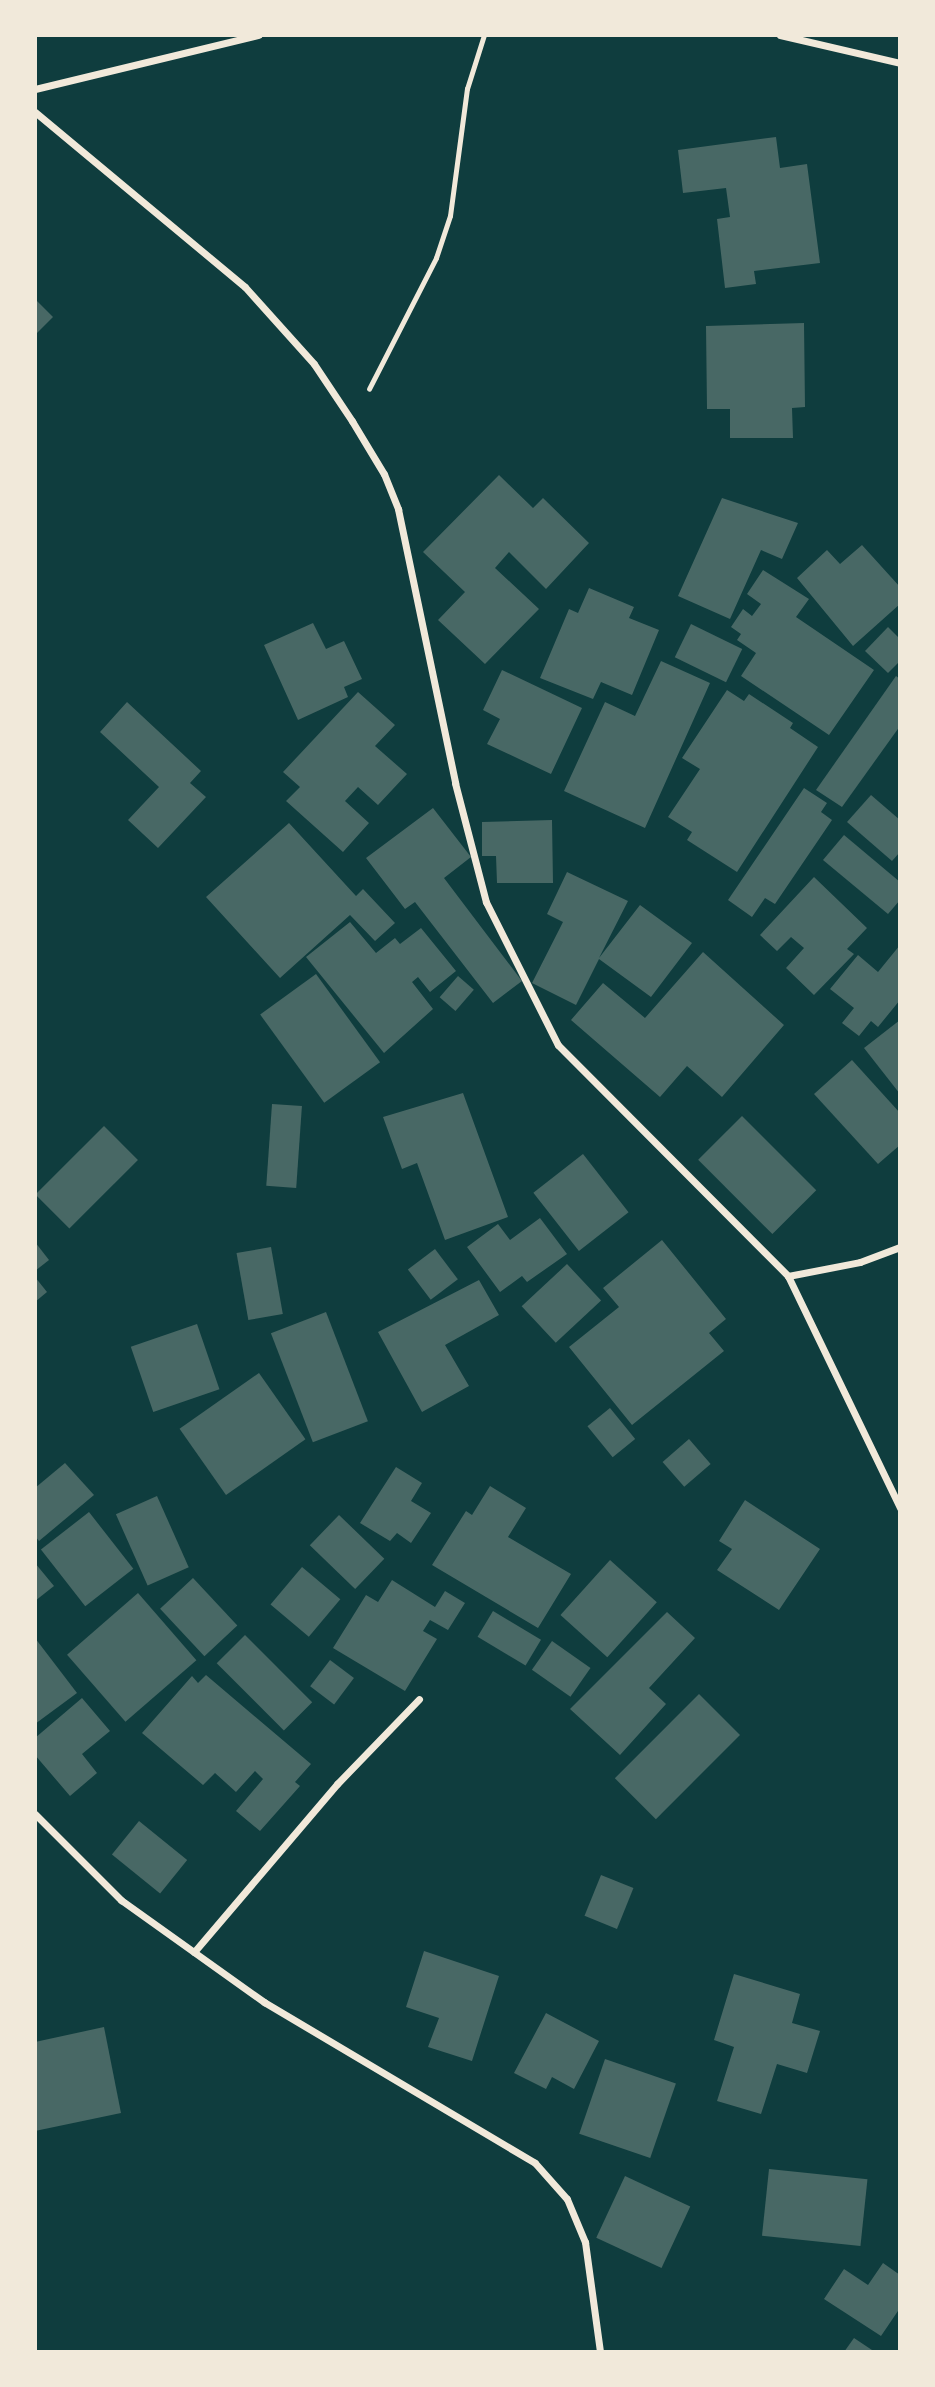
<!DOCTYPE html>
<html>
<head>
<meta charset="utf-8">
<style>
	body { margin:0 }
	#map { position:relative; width:935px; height:2387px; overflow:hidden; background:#0f3d3e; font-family:Karla,sans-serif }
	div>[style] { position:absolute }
	.building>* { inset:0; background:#486865; transform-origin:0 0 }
	.path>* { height:4.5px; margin:-2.25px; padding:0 2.25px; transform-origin:2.25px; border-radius:2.25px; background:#f1e9da }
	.minor>* { height:7px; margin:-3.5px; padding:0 3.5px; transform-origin:3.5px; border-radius:3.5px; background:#f1e9da }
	span { translate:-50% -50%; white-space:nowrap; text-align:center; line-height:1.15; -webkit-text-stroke:6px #f1e9da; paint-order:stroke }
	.frame { position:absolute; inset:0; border:37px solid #f1e9da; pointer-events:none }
</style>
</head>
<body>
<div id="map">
	<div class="building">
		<i style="clip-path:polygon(776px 137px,780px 168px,807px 164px,820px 263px,754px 271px,756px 284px,725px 288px,717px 219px,730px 217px,726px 188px,683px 193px,678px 150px)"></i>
		<i style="clip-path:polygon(35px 299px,53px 317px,35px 335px)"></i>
		<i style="clip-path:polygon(804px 323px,805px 407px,792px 408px,793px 438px,730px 438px,730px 409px,707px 409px,706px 326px)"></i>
		<i style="clip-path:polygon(499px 475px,533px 508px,543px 498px,589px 543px,546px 589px,509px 552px,495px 568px,539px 609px,485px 664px,438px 620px,465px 592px,423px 552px)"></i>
		<i style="clip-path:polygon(722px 498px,798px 523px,782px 559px,761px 550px,730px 619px,678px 596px)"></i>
		<i style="clip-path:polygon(862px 545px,900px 587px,900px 604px,853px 646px,797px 578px,827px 550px,840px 564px)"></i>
		<i style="clip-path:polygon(763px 570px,809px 599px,796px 617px,874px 670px,829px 735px,741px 676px,756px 653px,737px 640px,741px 634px,731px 627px,743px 609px,752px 616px,761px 604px,747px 594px)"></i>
		<i style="clip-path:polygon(589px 588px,634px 607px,629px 618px,659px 630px,632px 695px,601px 682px,593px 699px,540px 678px,569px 609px,578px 613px)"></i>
		<i style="clip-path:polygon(313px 623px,326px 649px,344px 641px,362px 679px,344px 687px,348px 697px,298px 720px,264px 645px)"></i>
		<i style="left:691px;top:624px;width:57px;height:37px;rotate:26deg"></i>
		<i style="clip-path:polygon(888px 627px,900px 639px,900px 661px,888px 673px,865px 651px)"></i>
		<i style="clip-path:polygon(661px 661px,710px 683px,645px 828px,564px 791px,605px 702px,635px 716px)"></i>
		<i style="clip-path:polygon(502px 670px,582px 708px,551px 774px,487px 744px,500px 719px,483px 710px)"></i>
		<i style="clip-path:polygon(896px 676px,900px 679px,900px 726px,842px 807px,816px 790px)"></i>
		<i style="clip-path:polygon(727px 690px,744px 701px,749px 694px,793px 723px,790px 728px,818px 747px,737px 872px,687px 840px,692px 832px,668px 817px,700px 769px,682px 758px)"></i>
		<i style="clip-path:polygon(358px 692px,395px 725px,375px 746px,407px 774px,378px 805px,358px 787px,345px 801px,369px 823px,343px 852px,286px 801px,300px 787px,283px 772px)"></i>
		<i style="clip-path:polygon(127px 702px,201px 771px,190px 783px,206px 797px,158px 848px,128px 820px,159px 787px,100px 732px)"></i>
		<i style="clip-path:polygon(804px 788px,827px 803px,821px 812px,832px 820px,775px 904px,765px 898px,752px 917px,728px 900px)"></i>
		<i style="clip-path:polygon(871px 795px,900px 820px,900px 852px,892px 861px,847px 822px)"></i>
		<i style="clip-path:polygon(433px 808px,471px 857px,444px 878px,522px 981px,493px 1003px,415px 902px,405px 909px,366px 858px)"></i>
		<i style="clip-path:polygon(552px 820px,553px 883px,497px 883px,496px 856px,482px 856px,482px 822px)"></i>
		<i style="clip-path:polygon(289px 823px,356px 896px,363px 889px,395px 923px,375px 941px,350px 915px,280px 978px,206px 897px)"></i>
		<i style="clip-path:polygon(844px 835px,900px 882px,900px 900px,888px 914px,823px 860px)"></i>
		<i style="clip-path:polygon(567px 872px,628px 901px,599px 958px,640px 905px,692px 943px,651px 997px,599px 959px,576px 1005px,532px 983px,563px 922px,547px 914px)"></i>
		<i style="clip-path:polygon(814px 877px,867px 928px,847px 949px,854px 954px,814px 995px,786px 968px,804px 948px,791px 937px,777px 951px,760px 935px)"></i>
		<i style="clip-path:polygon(350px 922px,376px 953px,395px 938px,400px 944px,421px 928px,456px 971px,430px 992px,418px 977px,412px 982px,433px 1009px,384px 1053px,306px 957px)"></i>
		<i style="clip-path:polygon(900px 945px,900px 1000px,878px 1027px,871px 1021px,859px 1036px,842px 1023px,854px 1008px,830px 989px,858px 955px,878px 972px)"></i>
		<i style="clip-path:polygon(703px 952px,784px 1025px,722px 1097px,687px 1066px,660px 1097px,571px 1020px,603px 983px,645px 1018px)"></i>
		<i style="left:316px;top:974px;width:109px;height:69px;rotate:54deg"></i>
		<i style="left:458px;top:976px;width:21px;height:28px;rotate:41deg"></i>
		<i style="clip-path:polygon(900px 1020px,900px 1094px,864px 1048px)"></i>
		<i style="clip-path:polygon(852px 1060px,900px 1113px,900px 1145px,878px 1164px,814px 1094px)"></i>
		<i style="clip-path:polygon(463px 1093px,508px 1217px,445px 1240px,417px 1163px,402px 1169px,383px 1117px)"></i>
		<i style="left:272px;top:1104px;width:30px;height:82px;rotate:4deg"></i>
		<i style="left:742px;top:1116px;width:105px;height:62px;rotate:45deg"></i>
		<i style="left:104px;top:1126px;width:48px;height:97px;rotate:45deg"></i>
		<i style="left:583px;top:1154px;width:74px;height:63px;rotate:52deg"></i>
		<i style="clip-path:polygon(540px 1218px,567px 1254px,527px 1282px,522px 1276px,500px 1292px,467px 1247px,498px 1224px,510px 1240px)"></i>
		<i style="clip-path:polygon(662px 1240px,726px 1319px,709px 1333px,724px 1351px,632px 1425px,569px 1347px,619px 1307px,603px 1288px)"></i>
		<i style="clip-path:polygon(35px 1242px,49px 1260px,35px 1271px)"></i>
		<i style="left:271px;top:1247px;width:68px;height:35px;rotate:80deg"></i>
		<i style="left:435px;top:1249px;width:38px;height:34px;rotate:53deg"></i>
		<i style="left:567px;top:1264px;width:50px;height:62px;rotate:47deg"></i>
		<i style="clip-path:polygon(35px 1277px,47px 1292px,35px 1302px)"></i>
		<i style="clip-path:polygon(479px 1280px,499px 1315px,445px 1345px,469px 1386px,422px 1412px,378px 1332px)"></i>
		<i style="left:326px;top:1312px;width:117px;height:59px;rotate:69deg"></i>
		<i style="left:197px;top:1324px;width:69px;height:70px;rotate:71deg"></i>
		<i style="left:259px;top:1373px;width:81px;height:97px;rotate:55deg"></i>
		<i style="left:610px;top:1408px;width:40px;height:29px;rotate:51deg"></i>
		<i style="left:689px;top:1439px;width:33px;height:35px;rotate:49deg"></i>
		<i style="clip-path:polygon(65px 1463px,94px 1495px,39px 1541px,35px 1536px,35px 1488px)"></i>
		<i style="clip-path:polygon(396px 1467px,422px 1483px,411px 1501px,431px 1513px,411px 1543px,397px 1533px,390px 1541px,360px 1523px)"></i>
		<i style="clip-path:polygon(490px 1486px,526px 1508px,508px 1537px,571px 1574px,538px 1628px,432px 1565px,466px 1511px,472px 1515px)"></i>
		<i style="left:157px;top:1496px;width:78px;height:45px;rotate:66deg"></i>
		<i style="clip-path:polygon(745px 1500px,820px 1549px,779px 1610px,717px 1570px,732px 1549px,719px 1541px)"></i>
		<i style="left:89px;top:1512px;width:72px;height:61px;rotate:52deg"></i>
		<i style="left:339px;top:1515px;width:63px;height:42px;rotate:44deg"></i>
		<i style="left:610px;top:1560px;width:63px;height:74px;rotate:42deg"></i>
		<i style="clip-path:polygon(35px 1563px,54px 1586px,35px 1601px)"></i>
		<i style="left:302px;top:1567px;width:50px;height:49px;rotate:40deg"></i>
		<i style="left:193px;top:1578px;width:65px;height:45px;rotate:47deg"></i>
		<i style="clip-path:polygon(392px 1580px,435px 1607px,445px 1591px,465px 1603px,448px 1630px,430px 1620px,423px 1631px,437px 1639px,405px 1691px,333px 1648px,366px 1595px,378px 1602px)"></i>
		<i style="left:138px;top:1593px;width:89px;height:94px;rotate:49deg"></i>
		<i style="left:493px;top:1611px;width:56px;height:30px;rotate:31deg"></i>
		<i style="clip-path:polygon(667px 1612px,695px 1638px,649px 1688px,666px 1704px,620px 1755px,570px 1709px)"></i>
		<i style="left:245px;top:1635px;width:95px;height:40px;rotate:45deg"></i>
		<i style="clip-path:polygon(35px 1638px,77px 1693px,35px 1724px)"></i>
		<i style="left:552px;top:1641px;width:47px;height:35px;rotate:35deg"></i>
		<i style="left:330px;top:1660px;width:30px;height:33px;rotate:37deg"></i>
		<i style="clip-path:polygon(206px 1675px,311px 1764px,295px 1782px,300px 1786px,260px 1831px,236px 1811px,263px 1779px,255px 1771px,236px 1792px,215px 1773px,203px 1785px,142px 1733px,192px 1676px,198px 1683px)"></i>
		<i style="left:699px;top:1694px;width:58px;height:119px;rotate:45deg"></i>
		<i style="clip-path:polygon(82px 1698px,110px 1731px,82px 1754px,97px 1773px,70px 1796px,35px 1755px,35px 1738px)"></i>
		<i style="left:139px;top:1821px;width:62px;height:43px;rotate:39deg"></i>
		<i style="left:601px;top:1875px;width:35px;height:44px;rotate:22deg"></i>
		<i style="clip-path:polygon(424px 1951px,499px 1976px,472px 2061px,428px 2047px,439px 2018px,406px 2007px)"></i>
		<i style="clip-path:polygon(734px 1974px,800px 1994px,792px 2023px,820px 2031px,807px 2073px,777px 2064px,761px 2114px,717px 2101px,734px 2047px,714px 2040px)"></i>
		<i style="clip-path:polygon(546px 2013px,599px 2041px,574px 2089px,552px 2077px,546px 2089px,514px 2073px)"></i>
		<i style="clip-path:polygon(104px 2027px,121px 2113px,35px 2131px,35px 2042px)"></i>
		<i style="left:605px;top:2059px;width:75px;height:79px;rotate:19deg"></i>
		<i style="left:769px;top:2169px;width:99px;height:67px;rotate:6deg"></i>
		<i style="left:625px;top:2176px;width:72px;height:68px;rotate:25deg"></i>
		<i style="clip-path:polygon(883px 2263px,900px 2275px,900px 2308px,881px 2336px,824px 2299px,844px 2269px,868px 2285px)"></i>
		<i style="clip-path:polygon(854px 2338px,875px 2352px,844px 2352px)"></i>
	</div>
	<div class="path">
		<i style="left:369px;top:389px;width:147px;rotate:-62.9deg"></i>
		<i style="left:436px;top:258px;width:44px;rotate:-71.6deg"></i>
		<i style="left:450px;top:216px;width:128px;rotate:-82.4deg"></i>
		<i style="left:467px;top:89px;width:57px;rotate:-72.5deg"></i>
	</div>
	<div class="minor">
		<i style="left:780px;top:35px;width:123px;rotate:13.1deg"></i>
		<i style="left:35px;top:89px;width:230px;rotate:-13.6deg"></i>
		<i style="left:35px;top:112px;width:273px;rotate:39.8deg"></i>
		<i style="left:245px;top:287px;width:103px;rotate:48.1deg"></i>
		<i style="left:314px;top:364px;width:69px;rotate:56.3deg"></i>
		<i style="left:352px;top:421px;width:62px;rotate:58.9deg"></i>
		<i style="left:384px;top:474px;width:38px;rotate:68deg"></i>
		<i style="left:398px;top:509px;width:280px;rotate:78.2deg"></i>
		<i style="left:455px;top:783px;width:123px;rotate:75.4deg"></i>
		<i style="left:486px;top:902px;width:160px;rotate:63.3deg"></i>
		<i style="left:558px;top:1045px;width:326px;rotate:45.1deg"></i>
		<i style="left:788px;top:1276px;width:258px;rotate:64.2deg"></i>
		<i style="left:788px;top:1276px;width:73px;rotate:-11deg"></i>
		<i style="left:860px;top:1262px;width:43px;rotate:-20.6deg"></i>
		<i style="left:35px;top:1814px;width:122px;rotate:45deg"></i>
		<i style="left:121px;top:1900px;width:176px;rotate:35.5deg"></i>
		<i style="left:264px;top:2002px;width:315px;rotate:30.7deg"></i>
		<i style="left:535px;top:2163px;width:48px;rotate:48.4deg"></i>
		<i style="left:567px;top:2199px;width:47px;rotate:67.3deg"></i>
		<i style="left:585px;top:2242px;width:111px;rotate:82.2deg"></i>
		<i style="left:194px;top:1952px;width:221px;rotate:-49.6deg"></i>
		<i style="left:337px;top:1784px;width:118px;rotate:-46deg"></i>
	</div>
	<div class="frame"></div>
</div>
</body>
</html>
